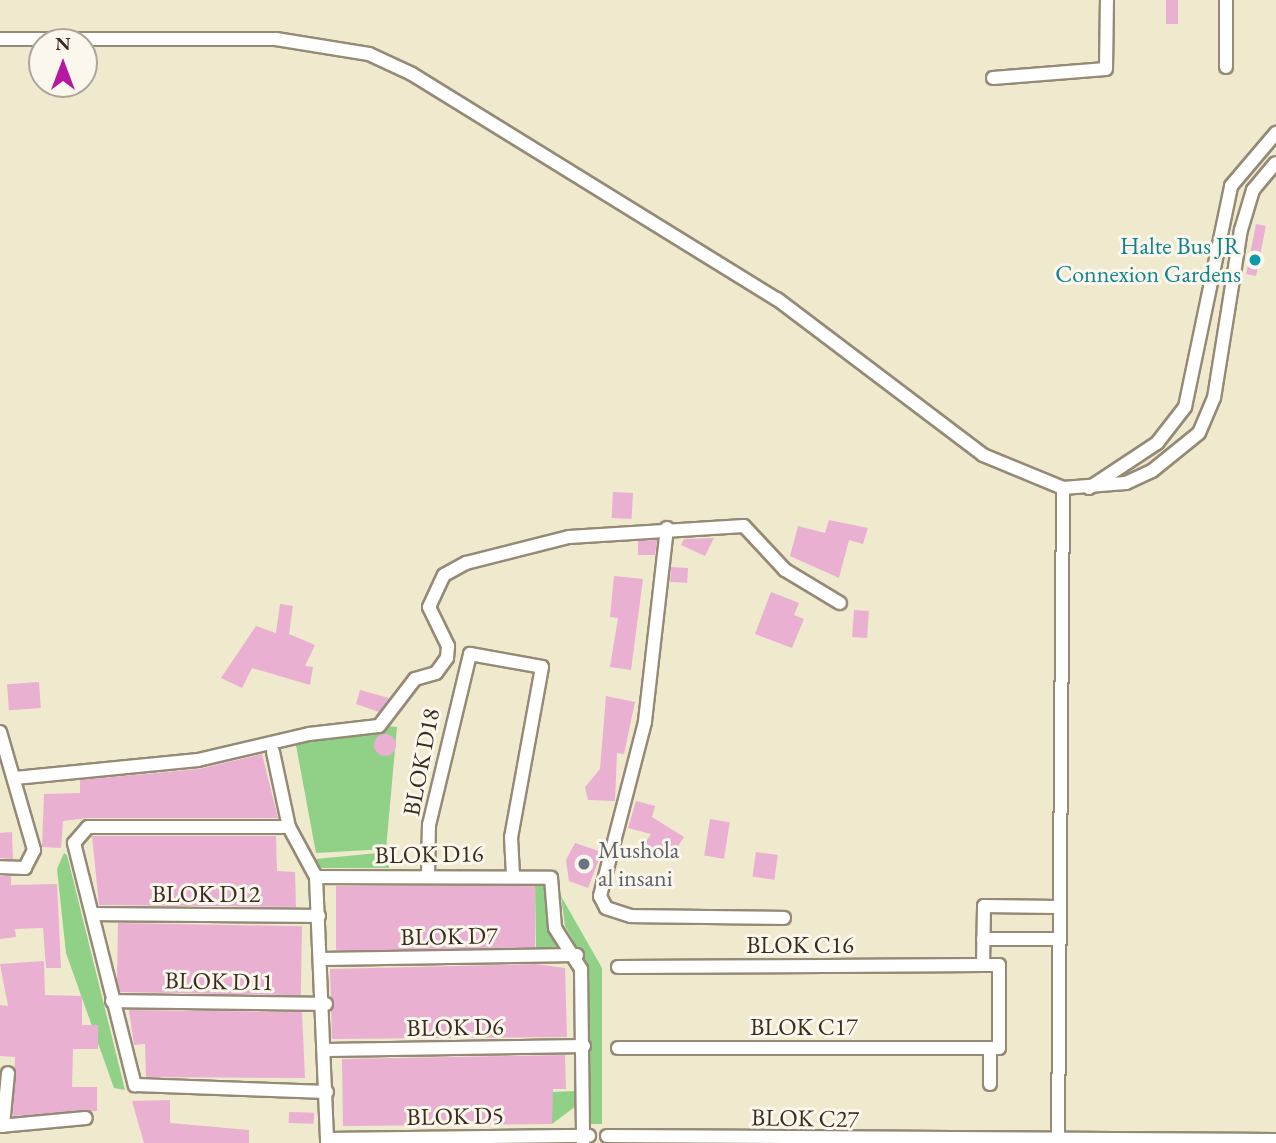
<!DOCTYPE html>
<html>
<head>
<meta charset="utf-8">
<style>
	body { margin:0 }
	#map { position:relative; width:1276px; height:1143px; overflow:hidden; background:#efe9ce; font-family:"EB Garamond",serif }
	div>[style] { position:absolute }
	.green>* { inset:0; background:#90d087 }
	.building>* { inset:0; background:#e9b0d2; transform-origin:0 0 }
	.round { border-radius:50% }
	.roads { filter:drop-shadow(2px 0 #958a76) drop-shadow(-2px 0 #958a76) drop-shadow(0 2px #958a76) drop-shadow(0 -2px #958a76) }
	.minor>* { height:12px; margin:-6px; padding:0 6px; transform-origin:6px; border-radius:6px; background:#fff }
	.dots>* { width:19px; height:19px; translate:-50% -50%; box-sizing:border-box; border:4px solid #fbf7ec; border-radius:50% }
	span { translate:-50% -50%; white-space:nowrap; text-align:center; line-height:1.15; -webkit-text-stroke:6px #fbf7ec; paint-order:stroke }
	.culture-label { font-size:24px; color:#0d838f }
	.right { translate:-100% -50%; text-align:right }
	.street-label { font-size:24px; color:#3b2a1e }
	.worship-label { font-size:24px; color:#5b616d }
	.left { translate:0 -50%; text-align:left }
	.north { position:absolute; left:28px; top:28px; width:70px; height:70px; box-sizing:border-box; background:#fbf7ec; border:2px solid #aea59a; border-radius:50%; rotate:0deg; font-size:19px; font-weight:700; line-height:28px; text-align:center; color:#3b2a1e }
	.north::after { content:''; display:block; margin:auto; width:24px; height:32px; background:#b5179e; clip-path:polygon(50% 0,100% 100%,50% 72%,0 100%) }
</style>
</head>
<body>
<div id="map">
	<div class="green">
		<i style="clip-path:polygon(355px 723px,397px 727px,386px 849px,316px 853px,293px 729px)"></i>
		<i style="clip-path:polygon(388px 852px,389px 868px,317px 868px,316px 859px)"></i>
		<i style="clip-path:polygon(64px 853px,67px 855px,125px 1090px,114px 1088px,66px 953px,57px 869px)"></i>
		<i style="clip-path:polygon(535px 882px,544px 886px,548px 926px,561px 950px,536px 950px)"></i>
		<i style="clip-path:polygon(561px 896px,602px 968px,602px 1124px,591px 1124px,588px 966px,565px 926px)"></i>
		<i style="clip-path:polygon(576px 1091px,576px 1106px,552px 1124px,552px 1092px)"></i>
	</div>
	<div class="building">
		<i style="left:1166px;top:0;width:12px;height:24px"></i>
		<i style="left:1256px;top:224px;width:10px;height:51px;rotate:11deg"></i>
		<i style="left:613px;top:492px;width:20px;height:26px;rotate:3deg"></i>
		<i style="clip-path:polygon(829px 520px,868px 528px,863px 544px,849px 540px,839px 578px,790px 556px,798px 526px,825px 533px)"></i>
		<i style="clip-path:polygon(714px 538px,705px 556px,681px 545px,684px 539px)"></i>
		<i style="clip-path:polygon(657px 540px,655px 555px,638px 555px,638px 541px)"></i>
		<i style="left:671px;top:567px;width:17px;height:15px;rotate:3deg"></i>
		<i style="clip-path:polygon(614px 576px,643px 579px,631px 670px,610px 667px,618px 618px,610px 617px)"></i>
		<i style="clip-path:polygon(771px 592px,799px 603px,794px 615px,804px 619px,792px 648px,755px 634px)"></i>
		<i style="clip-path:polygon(280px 604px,293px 606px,289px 634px,315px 645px,305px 666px,313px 667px,310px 685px,252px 668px,242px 688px,221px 678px,256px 626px,276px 633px)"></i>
		<i style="left:854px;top:610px;width:15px;height:27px;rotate:4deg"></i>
		<i style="left:39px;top:682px;width:26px;height:32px;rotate:86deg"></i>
		<i style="clip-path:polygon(360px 690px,389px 698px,379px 712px,356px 704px)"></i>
		<i style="clip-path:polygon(606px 696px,635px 702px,624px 754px,617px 753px,615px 801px,588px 800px,585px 787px,600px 769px)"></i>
		<i class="round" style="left:374px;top:734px;width:22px;height:22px"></i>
		<i style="clip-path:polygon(262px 754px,278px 818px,88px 818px,63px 821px,61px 848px,42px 847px,44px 794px,80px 793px,80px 780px,199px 769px)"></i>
		<i style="clip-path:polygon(636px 801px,655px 806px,652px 817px,684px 837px,670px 859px,645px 843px,651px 834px,628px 828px)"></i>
		<i style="left:710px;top:819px;width:20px;height:37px;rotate:9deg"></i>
		<i style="clip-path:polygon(12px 832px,13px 859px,0 858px,0 833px)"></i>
		<i style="clip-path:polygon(92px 836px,276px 836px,277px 871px,295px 872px,296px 907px,99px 905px)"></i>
		<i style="clip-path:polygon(575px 843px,602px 852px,588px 888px,569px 881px,566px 860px)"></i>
		<i style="left:756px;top:852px;width:22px;height:25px;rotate:8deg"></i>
		<i style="clip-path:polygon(0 876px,11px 876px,11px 885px,57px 884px,61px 968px,46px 968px,43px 928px,15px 929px,16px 937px,0 939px)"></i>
		<i style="left:336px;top:886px;width:199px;height:64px"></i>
		<i style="left:118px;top:923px;width:184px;height:69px;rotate:1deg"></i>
		<i style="clip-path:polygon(44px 961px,45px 995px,82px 996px,82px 1025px,98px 1025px,98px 1049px,73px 1049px,72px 1087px,97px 1087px,97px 1111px,13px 1116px,15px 1057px,0 1056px,0 1005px,8px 1006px,0 964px)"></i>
		<i style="clip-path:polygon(536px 964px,565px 968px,567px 1037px,332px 1039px,330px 969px)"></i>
		<i style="clip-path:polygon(129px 1010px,302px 1012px,305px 1078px,146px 1077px,145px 1044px,134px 1045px)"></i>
		<i style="clip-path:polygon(565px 1055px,566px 1089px,553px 1089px,552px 1124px,343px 1126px,342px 1059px)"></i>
		<i style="clip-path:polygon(170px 1100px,170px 1123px,249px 1130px,249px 1143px,144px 1143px,132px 1101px)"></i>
		<i style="left:289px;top:1112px;width:25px;height:11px;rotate:2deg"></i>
	</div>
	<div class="roads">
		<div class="minor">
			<i style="left:1226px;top:0;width:67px;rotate:90deg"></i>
			<i style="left:0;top:39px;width:276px"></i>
			<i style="left:276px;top:39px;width:94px;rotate:9.2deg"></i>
			<i style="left:369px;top:54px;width:47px;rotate:24.9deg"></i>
			<i style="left:412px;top:74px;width:429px;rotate:31.7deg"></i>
			<i style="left:777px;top:299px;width:258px;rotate:37.1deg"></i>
			<i style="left:983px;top:455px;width:87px;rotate:22.4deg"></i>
			<i style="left:1063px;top:488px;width:63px;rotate:-4.5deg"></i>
			<i style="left:1126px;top:483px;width:29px;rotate:-25deg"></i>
			<i style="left:1152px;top:471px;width:60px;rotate:-39deg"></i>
			<i style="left:1199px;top:433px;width:38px;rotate:-67deg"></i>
			<i style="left:1214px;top:398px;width:170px;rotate:-80.9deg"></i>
			<i style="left:1241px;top:230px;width:42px;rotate:-73.3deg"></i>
			<i style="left:1253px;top:190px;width:35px;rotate:-50deg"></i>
			<i style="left:993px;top:78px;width:113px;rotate:-4.6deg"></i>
			<i style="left:1106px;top:69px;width:69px;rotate:-89.2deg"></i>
			<i style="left:1089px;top:488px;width:82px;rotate:-33.5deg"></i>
			<i style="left:1157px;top:443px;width:46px;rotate:-52.1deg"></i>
			<i style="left:1185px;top:407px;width:226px;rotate:-78.2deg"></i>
			<i style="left:1231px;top:186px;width:70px;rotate:-49.7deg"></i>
			<i style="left:667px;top:528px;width:195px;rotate:96.5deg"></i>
			<i style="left:645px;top:722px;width:180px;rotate:104.5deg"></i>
			<i style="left:600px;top:896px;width:13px;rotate:63deg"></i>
			<i style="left:606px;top:908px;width:26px;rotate:18deg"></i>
			<i style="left:631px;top:916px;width:153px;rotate:0.7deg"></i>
			<i style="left:0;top:732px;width:123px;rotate:73.9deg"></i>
			<i style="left:34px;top:850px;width:20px;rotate:117deg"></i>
			<i style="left:25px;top:868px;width:25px;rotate:-178deg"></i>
			<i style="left:273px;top:752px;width:77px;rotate:78deg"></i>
			<i style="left:289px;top:827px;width:57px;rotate:61.6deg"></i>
			<i style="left:316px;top:877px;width:266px;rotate:87.6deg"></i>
			<i style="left:15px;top:778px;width:184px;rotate:-5.6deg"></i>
			<i style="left:198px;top:760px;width:114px;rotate:-13.2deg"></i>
			<i style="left:309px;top:734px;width:70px;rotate:-6.5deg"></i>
			<i style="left:379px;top:726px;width:59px;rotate:-52.5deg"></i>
			<i style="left:415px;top:679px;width:22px;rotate:-16deg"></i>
			<i style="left:436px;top:673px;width:19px;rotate:-54deg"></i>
			<i style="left:447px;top:658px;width:12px;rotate:-85deg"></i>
			<i style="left:448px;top:646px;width:43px;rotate:-116deg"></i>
			<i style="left:429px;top:607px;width:35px;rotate:-65deg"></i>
			<i style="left:444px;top:575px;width:25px;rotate:-29deg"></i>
			<i style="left:466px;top:563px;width:106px;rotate:-14.2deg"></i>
			<i style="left:569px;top:537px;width:175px;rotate:-3.6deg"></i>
			<i style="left:744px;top:526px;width:60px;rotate:47deg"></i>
			<i style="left:785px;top:570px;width:64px;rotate:31deg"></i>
			<i style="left:289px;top:827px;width:201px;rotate:180deg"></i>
			<i style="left:88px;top:827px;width:21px;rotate:131deg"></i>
			<i style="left:74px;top:843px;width:250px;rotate:75.9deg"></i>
			<i style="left:135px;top:1085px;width:192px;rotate:2.1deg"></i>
			<i style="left:428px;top:875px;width:50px;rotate:-88.9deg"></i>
			<i style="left:429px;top:825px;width:176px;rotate:-76.5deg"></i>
			<i style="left:470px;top:654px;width:73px;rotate:10.2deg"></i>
			<i style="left:542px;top:667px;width:173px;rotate:100.3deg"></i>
			<i style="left:511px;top:837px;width:36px;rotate:87deg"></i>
			<i style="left:316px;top:877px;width:235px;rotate:0.2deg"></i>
			<i style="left:551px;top:878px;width:50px;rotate:85.4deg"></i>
			<i style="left:555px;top:928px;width:49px;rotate:57.6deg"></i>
			<i style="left:581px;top:969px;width:174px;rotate:89.3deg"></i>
			<i style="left:93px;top:914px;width:226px;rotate:0.5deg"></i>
			<i style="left:983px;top:939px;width:74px"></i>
			<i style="left:321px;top:959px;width:256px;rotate:-0.9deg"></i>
			<i style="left:618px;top:967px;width:365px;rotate:-0.3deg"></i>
			<i style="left:112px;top:1001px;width:214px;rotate:0.8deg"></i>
			<i style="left:618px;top:1048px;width:372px"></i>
			<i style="left:326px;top:1050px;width:258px;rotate:-0.9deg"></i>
			<i style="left:990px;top:1084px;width:36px;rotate:-90deg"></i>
			<i style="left:990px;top:1048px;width:9px"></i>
			<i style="left:999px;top:1048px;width:83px;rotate:-90deg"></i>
			<i style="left:999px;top:965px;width:16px;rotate:180deg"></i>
			<i style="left:983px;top:965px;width:59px;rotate:-89deg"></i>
			<i style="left:984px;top:906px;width:73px;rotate:0.8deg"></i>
			<i style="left:0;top:1126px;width:86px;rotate:-5.3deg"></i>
			<i style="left:3px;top:1126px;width:53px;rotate:-84.6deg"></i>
			<i style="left:607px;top:1136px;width:669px;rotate:0.34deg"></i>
			<i style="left:327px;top:1139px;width:262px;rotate:-0.7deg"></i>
			<i style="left:1058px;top:1140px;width:652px;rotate:-89.56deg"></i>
		</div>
	</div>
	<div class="dots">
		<i style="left:1255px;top:260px;background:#0f9aa8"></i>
		<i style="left:584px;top:864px;background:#6b7280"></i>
	</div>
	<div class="culture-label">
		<span class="right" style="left:1241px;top:260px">Halte Bus JR<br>Connexion Gardens</span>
	</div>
	<div class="street-label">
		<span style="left:421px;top:762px;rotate:-79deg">BLOK D18</span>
		<span style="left:429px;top:854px;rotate:-1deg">BLOK D16</span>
		<span style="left:206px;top:894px">BLOK D12</span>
		<span style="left:449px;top:936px;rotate:-1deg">BLOK D7</span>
		<span style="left:800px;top:945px">BLOK C16</span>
		<span style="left:219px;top:981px;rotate:1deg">BLOK D11</span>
		<span style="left:455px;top:1027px;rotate:-1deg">BLOK D6</span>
		<span style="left:804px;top:1027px">BLOK C17</span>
		<span style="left:455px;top:1116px;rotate:-1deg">BLOK D5</span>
		<span style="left:805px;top:1118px;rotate:1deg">BLOK C27</span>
	</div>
	<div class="worship-label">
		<span class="left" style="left:598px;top:864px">Mushola<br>al insani</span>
	</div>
	<div class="north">N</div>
</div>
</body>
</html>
